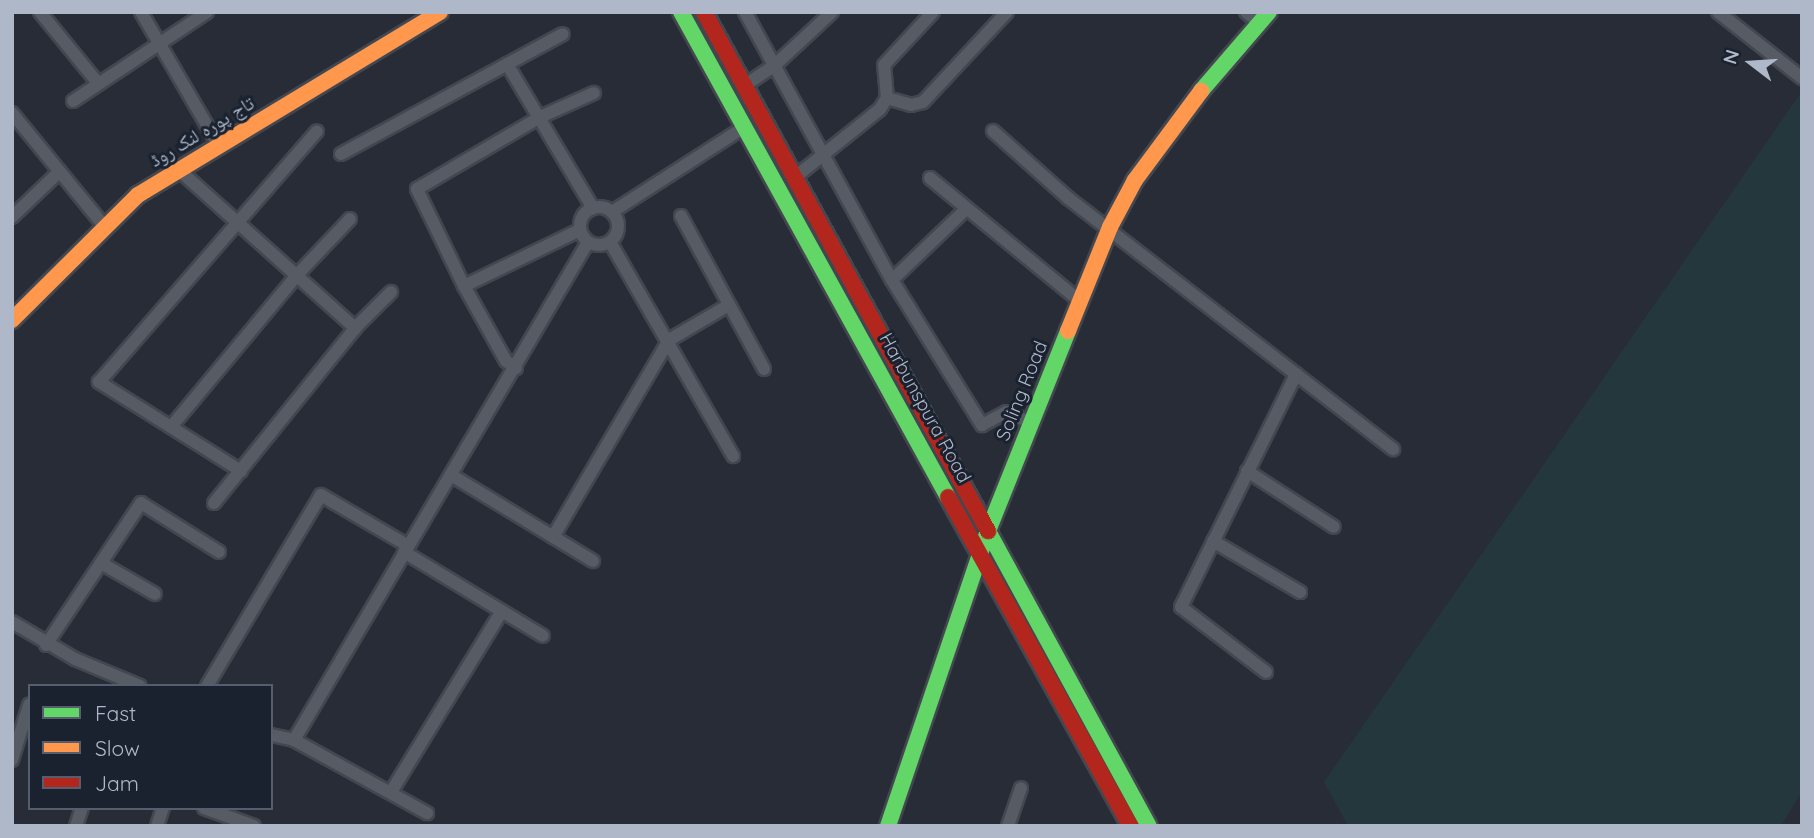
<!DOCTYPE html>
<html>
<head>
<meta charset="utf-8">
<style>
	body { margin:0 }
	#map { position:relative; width:1814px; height:838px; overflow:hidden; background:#272c36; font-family:Quicksand,"Noto Naskh Arabic",sans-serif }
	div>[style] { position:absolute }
	.green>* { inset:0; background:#24373c }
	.roads { filter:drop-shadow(2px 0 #43474f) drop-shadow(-2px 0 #43474f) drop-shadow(0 2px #43474f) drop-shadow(0 -2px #43474f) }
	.street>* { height:12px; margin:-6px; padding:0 6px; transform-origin:6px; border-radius:6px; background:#565b64 }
	.street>.ring { margin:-6px; padding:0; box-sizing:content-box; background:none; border:12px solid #565b64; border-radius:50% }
	.fast>* { height:16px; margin:-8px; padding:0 8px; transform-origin:8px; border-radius:8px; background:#63d668 }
	.slow>* { height:16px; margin:-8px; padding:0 8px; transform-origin:8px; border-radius:8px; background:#ff974d }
	.jam>* { height:16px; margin:-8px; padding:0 8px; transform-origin:8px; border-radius:8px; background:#b3261e }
	span { translate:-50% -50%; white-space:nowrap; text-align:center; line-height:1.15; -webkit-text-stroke:6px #1a2230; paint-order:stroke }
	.street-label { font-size:19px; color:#afb8c8 }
	.frame { position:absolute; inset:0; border:14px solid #afb8c8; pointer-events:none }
	.legend { position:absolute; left:28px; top:684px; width:245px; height:126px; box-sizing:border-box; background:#1a2230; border:2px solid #565e6d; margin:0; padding:9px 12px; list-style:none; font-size:21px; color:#afb8c8 }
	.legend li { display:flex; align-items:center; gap:14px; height:35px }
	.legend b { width:35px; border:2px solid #565e6d }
	.north { position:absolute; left:1716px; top:28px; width:70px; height:70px; -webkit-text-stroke:5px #1a2230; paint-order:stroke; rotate:287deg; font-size:19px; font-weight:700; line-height:28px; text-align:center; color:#afb8c8 }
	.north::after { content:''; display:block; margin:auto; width:24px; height:32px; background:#afb8c8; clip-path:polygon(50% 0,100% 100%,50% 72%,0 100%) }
</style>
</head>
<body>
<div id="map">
	<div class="green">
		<i style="clip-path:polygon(1802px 91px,1802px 791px,1781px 826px,1348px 826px,1324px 782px)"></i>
	</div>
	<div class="roads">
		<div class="street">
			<i style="left:40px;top:12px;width:90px;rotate:50.8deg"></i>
			<i style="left:141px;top:12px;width:155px;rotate:59.8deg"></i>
			<i style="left:745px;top:12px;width:306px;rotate:61.3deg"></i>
			<i style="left:892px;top:280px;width:171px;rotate:58.2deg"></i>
			<i style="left:982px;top:425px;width:27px;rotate:-28deg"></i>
			<i style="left:1006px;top:412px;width:28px;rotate:23deg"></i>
			<i style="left:1246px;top:12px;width:16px;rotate:40deg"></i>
			<i style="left:1718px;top:12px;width:107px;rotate:38.2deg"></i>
			<i style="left:507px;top:64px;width:168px;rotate:59.2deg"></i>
			<i style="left:744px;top:86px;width:37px;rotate:-34deg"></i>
			<i style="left:775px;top:65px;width:78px;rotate:-42.9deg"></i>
			<i style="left:887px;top:98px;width:25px;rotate:16deg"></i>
			<i style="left:911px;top:105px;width:12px;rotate:-14deg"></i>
			<i style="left:923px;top:102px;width:123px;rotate:-47deg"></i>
			<i style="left:73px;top:101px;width:161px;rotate:-33.6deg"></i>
			<i style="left:12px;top:113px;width:147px;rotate:50.8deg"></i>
			<i style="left:993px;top:131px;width:101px;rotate:41.8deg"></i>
			<i style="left:1068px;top:198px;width:411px;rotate:37.7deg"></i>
			<i style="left:341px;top:154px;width:252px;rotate:-28.4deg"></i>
			<i style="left:179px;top:170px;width:237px;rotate:41.9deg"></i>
			<i style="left:794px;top:178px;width:110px;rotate:-38.7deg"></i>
			<i style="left:880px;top:109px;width:13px;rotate:-58deg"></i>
			<i style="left:887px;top:98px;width:33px;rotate:-95deg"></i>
			<i style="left:884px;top:65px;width:72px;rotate:-47.2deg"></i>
			<i style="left:930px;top:178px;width:194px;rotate:39.4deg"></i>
			<i class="ring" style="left:580px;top:207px;width:26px;height:26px"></i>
			<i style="left:612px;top:212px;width:156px;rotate:-32.7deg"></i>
			<i style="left:681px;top:216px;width:174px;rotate:61.5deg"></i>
			<i style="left:12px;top:217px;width:66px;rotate:-43.8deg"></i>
			<i style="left:610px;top:242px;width:247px;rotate:60.1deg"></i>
			<i style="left:892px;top:280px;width:103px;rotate:-43.8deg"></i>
			<i style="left:464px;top:286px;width:129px;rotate:-25.8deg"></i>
			<i style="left:516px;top:368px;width:12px;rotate:-145deg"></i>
			<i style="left:506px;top:361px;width:86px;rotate:-119.2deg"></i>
			<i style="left:464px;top:286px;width:108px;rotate:-115.9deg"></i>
			<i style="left:417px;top:189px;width:143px;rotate:-30.3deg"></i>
			<i style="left:540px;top:117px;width:59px;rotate:-24deg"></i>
			<i style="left:171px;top:427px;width:197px;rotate:-50.3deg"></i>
			<i style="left:297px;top:275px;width:77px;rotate:-46.6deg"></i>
			<i style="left:241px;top:471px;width:168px;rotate:-147.9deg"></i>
			<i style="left:99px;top:382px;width:332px;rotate:-49deg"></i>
			<i style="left:1247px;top:471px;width:103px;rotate:32.8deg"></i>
			<i style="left:451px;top:475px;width:166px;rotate:31.2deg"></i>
			<i style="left:214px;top:503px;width:225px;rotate:-51.1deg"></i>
			<i style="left:355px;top:328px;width:51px;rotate:-45deg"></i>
			<i style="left:553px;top:537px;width:229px;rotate:-59.5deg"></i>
			<i style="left:669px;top:340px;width:69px;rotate:-30.3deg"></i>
			<i style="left:1213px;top:541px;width:101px;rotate:30.4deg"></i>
			<i style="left:404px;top:552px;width:162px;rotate:31.1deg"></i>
			<i style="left:101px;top:563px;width:62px;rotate:29.9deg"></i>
			<i style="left:12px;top:622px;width:73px;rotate:30.4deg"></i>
			<i style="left:75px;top:659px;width:70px;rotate:22.6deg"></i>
			<i style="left:46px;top:645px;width:171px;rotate:-56.2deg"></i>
			<i style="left:141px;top:503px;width:92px;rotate:32.1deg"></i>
			<i style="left:1266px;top:672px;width:107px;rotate:-142.6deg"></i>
			<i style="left:1181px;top:607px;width:260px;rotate:-63.7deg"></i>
			<i style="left:207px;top:686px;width:222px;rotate:-59.2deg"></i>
			<i style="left:321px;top:495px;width:99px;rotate:30.2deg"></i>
			<i style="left:271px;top:735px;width:24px;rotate:12deg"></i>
			<i style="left:294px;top:740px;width:152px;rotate:28.8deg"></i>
			<i style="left:294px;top:740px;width:578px;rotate:-59.44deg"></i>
			<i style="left:12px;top:760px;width:58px;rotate:-72.8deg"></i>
			<i style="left:391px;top:792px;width:212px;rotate:-58.5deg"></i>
			<i style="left:204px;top:808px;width:53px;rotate:19.8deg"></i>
			<i style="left:76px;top:826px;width:19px;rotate:-72deg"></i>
			<i style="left:157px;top:826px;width:19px;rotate:-72deg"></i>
			<i style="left:1008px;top:826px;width:40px;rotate:-71.1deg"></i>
		</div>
		<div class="fast">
			<i style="left:681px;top:12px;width:554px;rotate:61.17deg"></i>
			<i style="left:1201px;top:91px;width:104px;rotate:-49.3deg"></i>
			<i style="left:988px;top:531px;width:336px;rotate:61.4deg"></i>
			<i style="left:888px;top:826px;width:311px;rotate:-71.3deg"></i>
			<i style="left:988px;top:531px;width:215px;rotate:-68.2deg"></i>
		</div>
		<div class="slow">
			<i style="left:12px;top:320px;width:177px;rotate:-44.8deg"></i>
			<i style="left:138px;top:195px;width:353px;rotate:-31.2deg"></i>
			<i style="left:1068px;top:331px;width:112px;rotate:-68deg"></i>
			<i style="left:1110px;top:227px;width:53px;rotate:-62deg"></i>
			<i style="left:1135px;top:180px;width:111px;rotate:-53.4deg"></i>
		</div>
		<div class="jam">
			<i style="left:704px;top:12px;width:592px;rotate:61.31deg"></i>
			<i style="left:948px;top:497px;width:376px;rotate:61deg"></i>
		</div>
	</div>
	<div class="street-label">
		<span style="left:202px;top:132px;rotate:-31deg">تاج پورہ لنک روڈ</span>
		<span style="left:1022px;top:391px;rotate:-68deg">Soling Road</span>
		<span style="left:925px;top:408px;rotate:61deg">Harbunspura Road</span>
	</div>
	<div class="frame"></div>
	<ul class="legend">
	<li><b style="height:9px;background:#63d668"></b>Fast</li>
	<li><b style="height:9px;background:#ff974d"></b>Slow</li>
	<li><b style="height:9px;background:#b3261e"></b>Jam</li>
	</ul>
	<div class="north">N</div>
</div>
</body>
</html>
